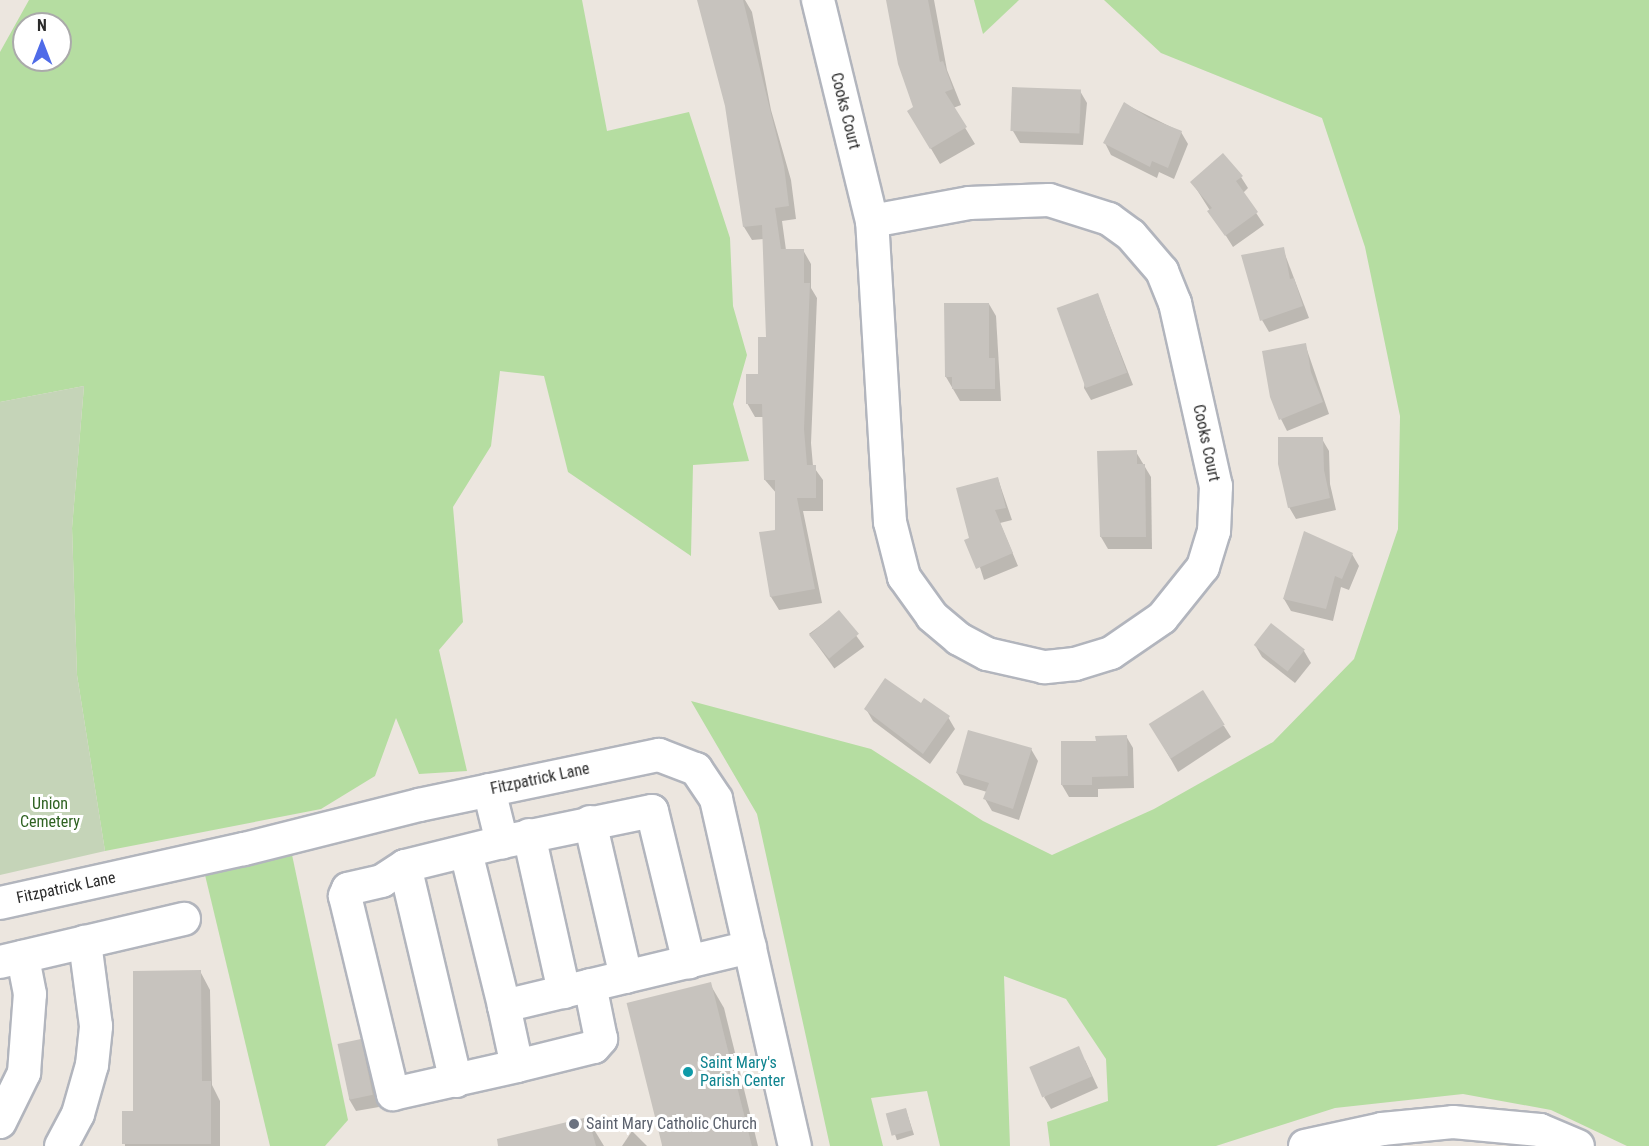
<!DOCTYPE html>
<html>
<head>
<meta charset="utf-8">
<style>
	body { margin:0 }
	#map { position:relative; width:1649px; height:1146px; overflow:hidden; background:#ece6df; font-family:"Roboto Condensed",sans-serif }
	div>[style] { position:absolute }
	.green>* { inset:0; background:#b5dda1 }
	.cemetery>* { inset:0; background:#c5d4b8 }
	.shadow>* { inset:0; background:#0003; transform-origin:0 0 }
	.building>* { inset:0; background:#c7c3be; transform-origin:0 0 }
	.roads { filter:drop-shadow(2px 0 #b2b5bd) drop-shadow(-2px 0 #b2b5bd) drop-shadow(0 2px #b2b5bd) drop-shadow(0 -2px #b2b5bd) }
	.minor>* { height:32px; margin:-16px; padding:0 16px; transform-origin:16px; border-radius:16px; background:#fff }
	.dots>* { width:16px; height:16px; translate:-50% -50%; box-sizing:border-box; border:3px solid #fff; border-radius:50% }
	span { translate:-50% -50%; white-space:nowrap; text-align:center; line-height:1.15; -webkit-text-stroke:6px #fff; paint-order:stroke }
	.street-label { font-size:16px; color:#2b2b2b }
	.park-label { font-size:16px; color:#2f6222 }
	.culture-label { font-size:16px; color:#0d838f }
	.left { translate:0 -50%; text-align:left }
	.worship-label { font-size:16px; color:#5b616d }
	.north { position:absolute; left:12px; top:12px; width:60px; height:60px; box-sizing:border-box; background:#fff; border:2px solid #aaa; border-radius:50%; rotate:0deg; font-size:16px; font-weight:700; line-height:24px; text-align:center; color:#2b2b2b }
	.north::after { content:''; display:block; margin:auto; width:21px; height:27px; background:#4f6be8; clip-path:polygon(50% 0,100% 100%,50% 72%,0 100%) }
</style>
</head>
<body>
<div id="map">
	<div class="green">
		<i style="clip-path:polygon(evenodd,29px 0,582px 0,607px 131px,689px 112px,730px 238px,733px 306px,747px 355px,733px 404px,749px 461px,693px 465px,691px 556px,568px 472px,544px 376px,500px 371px,491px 446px,453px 507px,463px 622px,439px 650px,467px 771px,419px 774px,396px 718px,375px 776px,321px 809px,105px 851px,77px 675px,72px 528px,84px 386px,0 402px,0 52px,29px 0,24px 24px,60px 24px,60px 60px,24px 60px,24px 24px)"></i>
		<i style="clip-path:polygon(974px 0,1019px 0,983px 34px)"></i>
		<i style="clip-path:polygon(1104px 0,1649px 0,1649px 1146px,1627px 1146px,1551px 1110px,1463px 1094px,1335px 1108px,1216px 1146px,1050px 1146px,1047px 1122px,1108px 1101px,1106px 1059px,1066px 999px,1004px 976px,1010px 1146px,940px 1146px,927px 1091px,871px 1098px,883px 1146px,830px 1146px,757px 814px,691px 701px,871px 749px,983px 821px,1052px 855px,1154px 809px,1273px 742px,1354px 659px,1398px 529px,1400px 416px,1365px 247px,1322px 118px,1161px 53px)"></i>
		<i style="clip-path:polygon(291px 850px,348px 1120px,325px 1146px,270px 1146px,205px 875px)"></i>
	</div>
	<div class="cemetery">
		<i style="clip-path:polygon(84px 386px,72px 528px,77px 675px,105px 851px,0 875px,0 402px)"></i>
	</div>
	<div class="shadow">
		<i style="clip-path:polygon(698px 0,745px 0,752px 12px,771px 110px,791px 180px,796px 219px,782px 221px,786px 250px,803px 250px,811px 264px,811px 288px,817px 298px,811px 443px,813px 466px,823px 480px,823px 511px,803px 511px,822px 603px,779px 610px,771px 597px,777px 494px,765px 480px,764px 417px,755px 417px,747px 403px,760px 375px,768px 338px,764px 239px,752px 240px,744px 227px,727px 106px)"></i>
		<i style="clip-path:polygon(887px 0,934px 0,947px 70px,961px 105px,953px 108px,975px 144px,940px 164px,909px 111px,915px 108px)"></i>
		<i style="clip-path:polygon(1080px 91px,1087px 103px,1083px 145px,1020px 143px,1013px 131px)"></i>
		<i style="clip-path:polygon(1125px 104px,1181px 132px,1188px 144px,1174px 179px,1159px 172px,1157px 178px,1111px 155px,1105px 143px)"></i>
		<i style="clip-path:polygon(1241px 177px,1248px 188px,1243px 193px,1264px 225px,1233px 247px,1192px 182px)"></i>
		<i style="clip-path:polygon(1283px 249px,1309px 318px,1269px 332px,1262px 320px)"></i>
		<i style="clip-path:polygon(1098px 295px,1133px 385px,1091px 400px,1084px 388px)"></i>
		<i style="clip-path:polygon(989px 304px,996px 316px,1001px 401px,960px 401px,946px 377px)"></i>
		<i style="clip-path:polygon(1305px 344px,1329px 414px,1287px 431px,1281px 419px)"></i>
		<i style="clip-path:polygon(1322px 439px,1329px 451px,1330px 484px,1336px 510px,1296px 519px,1289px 507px)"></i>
		<i style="clip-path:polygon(1136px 452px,1151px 477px,1152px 549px,1108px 549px,1101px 537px)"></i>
		<i style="clip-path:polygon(998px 479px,1012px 520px,1000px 523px,1018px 566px,984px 580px,971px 539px)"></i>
		<i style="clip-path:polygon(1352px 554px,1359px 566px,1349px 590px,1341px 587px,1333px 621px,1291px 611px,1284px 599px)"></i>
		<i style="left:839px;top:612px;width:43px;height:37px;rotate:54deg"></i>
		<i style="clip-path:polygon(1255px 645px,1304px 651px,1311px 663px,1295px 683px,1262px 657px)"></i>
		<i style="clip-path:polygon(922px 705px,948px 717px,955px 729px,930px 764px,873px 721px,866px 709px)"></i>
		<i style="clip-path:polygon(1151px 724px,1224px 726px,1231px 737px,1178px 772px)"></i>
		<i style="clip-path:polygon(1126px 736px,1133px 748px,1134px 788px,1098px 789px,1098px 797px,1069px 797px,1062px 785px,1097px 742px)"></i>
		<i style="clip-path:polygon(1031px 749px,1038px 761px,1019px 820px,992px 811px,985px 799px,987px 792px,964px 785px,957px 773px)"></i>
		<i style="clip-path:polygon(200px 971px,210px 990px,212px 1085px,220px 1101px,220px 1146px,125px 1146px,123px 1112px,135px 1112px)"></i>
		<i style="clip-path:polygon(710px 984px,724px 1008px,758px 1146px,662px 1146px)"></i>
		<i style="clip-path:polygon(360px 1040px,367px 1052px,379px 1107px,356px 1111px,349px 1099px)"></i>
		<i style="clip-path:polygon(1085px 1060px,1098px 1088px,1051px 1109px,1044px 1097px)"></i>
		<i style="left:906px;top:1110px;width:26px;height:18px;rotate:72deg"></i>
		<i style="clip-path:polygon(587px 1118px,604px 1146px,532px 1146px)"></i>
		<i style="clip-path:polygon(632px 1131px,647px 1146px,622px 1146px)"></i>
	</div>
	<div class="building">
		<i style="clip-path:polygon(697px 0,743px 0,784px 166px,789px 206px,775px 208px,781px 249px,804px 249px,804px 283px,810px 283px,804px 429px,807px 465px,816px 465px,816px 498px,797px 498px,815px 589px,770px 597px,759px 532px,775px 530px,775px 480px,764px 480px,762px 404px,746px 404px,746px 374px,758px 374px,758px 337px,766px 337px,762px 225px,743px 227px,725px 106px)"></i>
		<i style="clip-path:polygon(886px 0,928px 0,940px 62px,943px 61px,953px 89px,945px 92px,967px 127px,930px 149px,907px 111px,913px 107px,898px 64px)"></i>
		<i style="left:1012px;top:87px;width:69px;height:44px;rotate:2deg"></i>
		<i style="clip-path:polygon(1124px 102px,1149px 118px,1182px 131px,1168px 168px,1152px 161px,1150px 167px,1103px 143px)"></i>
		<i style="clip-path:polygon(1223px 153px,1243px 176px,1236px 181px,1258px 212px,1225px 236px,1207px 211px,1212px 208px,1190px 182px)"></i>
		<i style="clip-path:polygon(1284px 247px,1290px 279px,1294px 278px,1303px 306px,1260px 321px,1241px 255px)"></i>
		<i style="left:1098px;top:293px;width:85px;height:44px;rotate:70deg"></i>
		<i style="clip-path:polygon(944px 303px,989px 303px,989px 358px,995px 358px,995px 389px,952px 389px,952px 377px,945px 377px)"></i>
		<i style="clip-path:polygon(1306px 343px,1311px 372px,1323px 402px,1279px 420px,1270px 397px,1262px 351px)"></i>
		<i style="clip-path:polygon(1278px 437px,1323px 437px,1324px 470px,1330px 498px,1288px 508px,1278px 464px)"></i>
		<i style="clip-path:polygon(1137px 450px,1137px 464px,1145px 464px,1146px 537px,1100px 537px,1097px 451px)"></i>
		<i style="clip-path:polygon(998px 477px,1006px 508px,995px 510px,1013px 553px,976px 569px,964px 540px,969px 538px,956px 488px)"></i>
		<i style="clip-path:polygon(1304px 531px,1353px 553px,1342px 579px,1335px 576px,1326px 609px,1283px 599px)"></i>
		<i style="left:839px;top:610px;width:31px;height:39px;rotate:50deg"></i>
		<i style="left:1271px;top:623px;width:43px;height:28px;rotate:38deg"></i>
		<i style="clip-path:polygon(885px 678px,921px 703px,924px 698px,950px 716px,923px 754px,864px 709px)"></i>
		<i style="left:1203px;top:690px;width:41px;height:64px;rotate:58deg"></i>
		<i style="clip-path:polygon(968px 730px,1032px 748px,1013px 809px,983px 799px,989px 783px,956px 773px)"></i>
		<i style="clip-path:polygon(1127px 735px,1128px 776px,1092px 777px,1092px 785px,1061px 785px,1061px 741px,1096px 741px,1095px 736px)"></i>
		<i style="clip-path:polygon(201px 970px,202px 1081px,211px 1081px,211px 1144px,122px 1144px,122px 1111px,133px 1111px,133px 971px)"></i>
		<i style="left:711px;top:982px;width:169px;height:87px;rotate:76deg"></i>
		<i style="left:361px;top:1039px;width:57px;height:24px;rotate:78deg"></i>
		<i style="left:1079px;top:1046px;width:33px;height:54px;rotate:67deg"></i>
		<i style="left:906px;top:1108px;width:23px;height:21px;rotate:75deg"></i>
		<i style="clip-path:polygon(588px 1117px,596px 1146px,498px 1146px,497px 1139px)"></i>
	</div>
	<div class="roads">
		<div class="minor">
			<i style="left:818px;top:0;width:228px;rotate:76.3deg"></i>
			<i style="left:1049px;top:200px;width:63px;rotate:17.6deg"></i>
			<i style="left:1109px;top:219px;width:27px;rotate:36deg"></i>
			<i style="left:1131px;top:235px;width:48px;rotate:49.3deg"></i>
			<i style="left:1162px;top:271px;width:35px;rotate:68deg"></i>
			<i style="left:1175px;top:303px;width:188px;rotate:77.4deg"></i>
			<i style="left:1216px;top:486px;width:45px;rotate:92.5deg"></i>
			<i style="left:1214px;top:531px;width:38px;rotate:107deg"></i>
			<i style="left:1203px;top:567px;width:65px;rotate:128.8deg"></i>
			<i style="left:1162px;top:618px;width:62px;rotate:145.5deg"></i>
			<i style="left:1111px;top:653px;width:38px;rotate:163deg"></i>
			<i style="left:1075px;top:664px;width:31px;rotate:174deg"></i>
			<i style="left:1044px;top:667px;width:58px;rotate:-167.2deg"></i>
			<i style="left:987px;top:654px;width:32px;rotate:-152deg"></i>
			<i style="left:959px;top:639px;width:35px;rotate:-140deg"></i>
			<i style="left:932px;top:616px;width:48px;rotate:-125.7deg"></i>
			<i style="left:904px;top:577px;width:57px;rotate:-104.3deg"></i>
			<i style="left:890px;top:522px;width:302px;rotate:-93.4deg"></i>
			<i style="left:872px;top:221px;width:99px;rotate:-10.5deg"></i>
			<i style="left:969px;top:203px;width:80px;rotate:-2.1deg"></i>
			<i style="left:489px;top:790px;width:54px;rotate:76deg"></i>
			<i style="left:502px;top:842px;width:153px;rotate:-11.7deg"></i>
			<i style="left:652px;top:811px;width:156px;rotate:76.3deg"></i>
			<i style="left:590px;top:822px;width:159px;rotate:76.9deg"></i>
			<i style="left:529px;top:835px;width:161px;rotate:77.4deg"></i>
			<i style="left:502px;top:842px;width:100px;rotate:166.1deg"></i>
			<i style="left:405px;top:866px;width:27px;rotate:147deg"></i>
			<i style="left:382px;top:881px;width:35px;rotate:167deg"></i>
			<i style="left:348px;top:889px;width:8px;rotate:113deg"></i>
			<i style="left:345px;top:896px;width:204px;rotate:76.4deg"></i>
			<i style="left:393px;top:1094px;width:127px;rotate:-12.7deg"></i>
			<i style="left:466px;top:852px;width:159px;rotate:76.1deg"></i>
			<i style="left:504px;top:1006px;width:253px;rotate:-13.5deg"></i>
			<i style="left:405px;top:866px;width:221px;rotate:76.7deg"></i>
			<i style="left:0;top:903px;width:250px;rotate:-12.5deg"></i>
			<i style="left:244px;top:849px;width:180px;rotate:-14.1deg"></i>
			<i style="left:419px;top:805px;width:245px;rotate:-11.8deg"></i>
			<i style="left:659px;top:755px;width:40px;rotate:21deg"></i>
			<i style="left:696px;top:769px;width:36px;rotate:56deg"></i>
			<i style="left:716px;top:799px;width:356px;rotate:77.2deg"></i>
			<i style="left:0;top:962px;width:189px;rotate:-13.2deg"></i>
			<i style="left:504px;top:1006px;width:61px;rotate:77.8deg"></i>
			<i style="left:517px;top:1066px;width:79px;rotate:-13.9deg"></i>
			<i style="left:594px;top:1047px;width:11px;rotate:-49deg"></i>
			<i style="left:601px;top:1039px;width:55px;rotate:-101.5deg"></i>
			<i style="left:0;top:1122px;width:55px;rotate:-63.9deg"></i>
			<i style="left:24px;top:1073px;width:79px;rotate:-85.7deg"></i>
			<i style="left:30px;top:994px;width:38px;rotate:-101deg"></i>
			<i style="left:61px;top:1146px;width:36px;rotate:-62deg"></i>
			<i style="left:78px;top:1114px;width:51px;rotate:-74.1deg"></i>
			<i style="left:92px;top:1065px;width:39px;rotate:-84deg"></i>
			<i style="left:96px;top:1026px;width:85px;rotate:-97.5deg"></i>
			<i style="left:1305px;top:1146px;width:79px;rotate:-12.4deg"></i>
			<i style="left:1382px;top:1129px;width:71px;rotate:-5.6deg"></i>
			<i style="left:1453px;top:1122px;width:87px;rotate:5.3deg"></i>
			<i style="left:1540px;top:1130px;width:41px;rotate:22.8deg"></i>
		</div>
	</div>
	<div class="dots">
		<i style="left:688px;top:1072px;background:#0f9aa8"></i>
		<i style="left:574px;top:1124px;background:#6b7280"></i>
	</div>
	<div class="street-label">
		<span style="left:845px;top:111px;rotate:76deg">Cooks Court</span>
		<span style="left:1206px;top:443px;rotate:78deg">Cooks Court</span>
		<span style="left:540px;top:779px;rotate:-12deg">Fitzpatrick Lane</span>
		<span style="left:66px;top:888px;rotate:-12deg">Fitzpatrick Lane</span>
	</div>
	<div class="park-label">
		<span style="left:50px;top:813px">Union<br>Cemetery</span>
	</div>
	<div class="culture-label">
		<span class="left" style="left:700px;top:1072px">Saint Mary's<br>Parish Center</span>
	</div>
	<div class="worship-label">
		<span class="left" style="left:586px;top:1124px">Saint Mary Catholic Church</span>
	</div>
	<div class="north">N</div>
</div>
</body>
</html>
